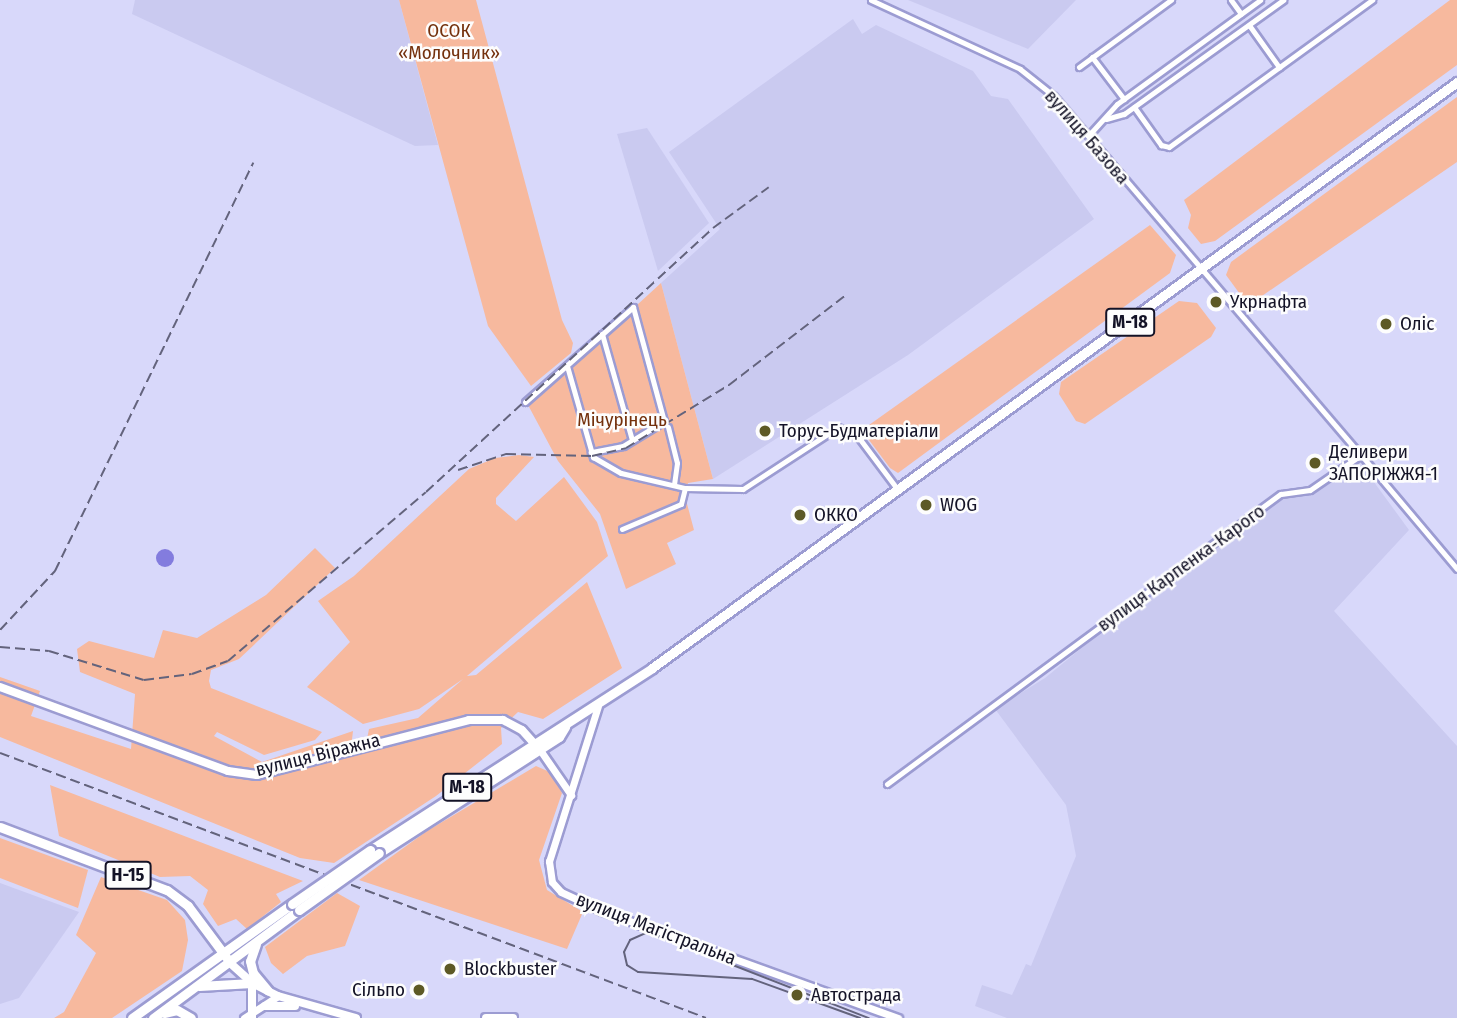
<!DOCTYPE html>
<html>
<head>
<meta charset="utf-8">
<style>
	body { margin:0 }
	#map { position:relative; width:1457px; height:1018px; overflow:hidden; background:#d8d8fa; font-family:"Fira Sans Condensed",sans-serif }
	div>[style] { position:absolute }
	.built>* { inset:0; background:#cacaf0 }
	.green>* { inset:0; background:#f7b99e }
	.water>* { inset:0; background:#837cde }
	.round { border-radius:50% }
	.roads { filter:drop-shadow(2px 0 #9c9cd2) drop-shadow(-2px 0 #9c9cd2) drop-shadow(0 2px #9c9cd2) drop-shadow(0 -2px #9c9cd2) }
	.minor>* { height:5px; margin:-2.5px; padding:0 2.5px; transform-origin:2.5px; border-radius:2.5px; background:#fff }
	.tertiary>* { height:7px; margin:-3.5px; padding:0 3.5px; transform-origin:3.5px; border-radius:3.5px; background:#fff }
	.secondary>* { height:8px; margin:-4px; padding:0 4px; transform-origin:4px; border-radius:4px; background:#fff }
	.primary>* { height:9px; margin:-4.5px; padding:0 4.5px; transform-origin:4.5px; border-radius:4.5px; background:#fff }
	.trunk>* { height:9px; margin:-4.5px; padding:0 4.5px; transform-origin:4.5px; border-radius:4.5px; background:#fff }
	.tram>* { height:2px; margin:-1px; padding:0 1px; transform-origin:1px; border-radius:1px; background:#63637c }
	.rail>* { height:2px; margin-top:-1px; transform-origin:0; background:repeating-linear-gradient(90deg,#63637c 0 10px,transparent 0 15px) }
	.bridges { filter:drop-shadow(2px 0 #9c9cd2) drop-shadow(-2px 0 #9c9cd2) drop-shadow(0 2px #9c9cd2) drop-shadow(0 -2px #9c9cd2) }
	.trunk-bridge>* { height:9px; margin:-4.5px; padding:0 4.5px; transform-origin:4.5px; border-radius:4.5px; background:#fff }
	.dots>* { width:19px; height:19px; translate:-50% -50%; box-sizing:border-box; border:4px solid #fdfdfd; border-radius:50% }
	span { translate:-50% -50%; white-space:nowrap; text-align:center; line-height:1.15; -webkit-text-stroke:5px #fdfdfd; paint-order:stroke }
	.shield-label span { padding:2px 5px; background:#fdfdfd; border:2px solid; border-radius:5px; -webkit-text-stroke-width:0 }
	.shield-label { font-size:18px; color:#141327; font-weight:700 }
	.park-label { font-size:19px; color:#74310d }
	.street-label { font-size:19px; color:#141327 }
	.poi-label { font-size:19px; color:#141327 }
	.left { translate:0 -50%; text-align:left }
	.right { translate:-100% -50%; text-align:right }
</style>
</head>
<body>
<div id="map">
	<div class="built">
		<i style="clip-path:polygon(135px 0,399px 0,438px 145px,415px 146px,132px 14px)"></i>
		<i style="clip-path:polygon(908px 0,1076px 0,1028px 49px)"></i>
		<i style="clip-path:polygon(853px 19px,862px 34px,876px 25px,973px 71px,991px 96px,1008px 99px,1094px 219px,908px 355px,713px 479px,661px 283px,720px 229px,669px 152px)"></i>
		<i style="clip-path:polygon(647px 128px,709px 223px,658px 271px,617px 134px)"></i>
		<i style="clip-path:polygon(1355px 456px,1409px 530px,1334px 611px,1457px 746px,1457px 1018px,1007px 1018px,975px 1006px,982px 985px,1012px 995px,1026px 964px,1031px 966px,1076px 856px,1066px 805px,995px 709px,1045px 678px,1178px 569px,1276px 497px,1298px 493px)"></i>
		<i style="clip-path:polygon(0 883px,79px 912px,19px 998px,0 1004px)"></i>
	</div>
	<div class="green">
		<i style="clip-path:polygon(399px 0,476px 0,562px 320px,573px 343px,571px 353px,531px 386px,488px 326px)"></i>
		<i style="clip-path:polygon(1450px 0,1457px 0,1457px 65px,1215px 241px,1201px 244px,1188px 228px,1191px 215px,1184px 200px)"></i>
		<i style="clip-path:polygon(1457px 97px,1457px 162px,1256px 300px,1245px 301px,1226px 275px,1231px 262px)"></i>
		<i style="clip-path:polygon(1150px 225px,1176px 255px,1170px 273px,898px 473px,890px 468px,866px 436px,869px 425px)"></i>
		<i style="clip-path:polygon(661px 283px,713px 479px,688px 483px,686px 500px,694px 530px,667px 543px,676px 564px,626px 589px,600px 514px,558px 461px,528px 405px)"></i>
		<i style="clip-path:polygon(1179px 301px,1197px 303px,1216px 328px,1211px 337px,1085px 424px,1076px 421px,1059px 394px,1061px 382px)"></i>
		<i style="clip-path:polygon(519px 455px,534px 457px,496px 498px,496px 504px,516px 521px,564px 477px,597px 522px,608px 556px,467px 676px,476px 675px,587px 582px,622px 668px,543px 719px,518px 712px,501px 728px,502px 744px,436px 796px,334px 863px,300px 858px,0 737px,0 677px,40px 691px,31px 716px,131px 749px,135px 694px,80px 672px,77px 649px,89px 641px,154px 658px,163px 630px,197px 638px,266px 595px,315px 548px,335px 568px,239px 659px,211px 670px,209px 681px,211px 688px,322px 732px,315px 740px,264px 755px,217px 732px,214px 736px,262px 762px,353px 731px,351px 748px,366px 744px,369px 729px,418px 718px,463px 679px,419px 709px,363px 724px,307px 687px,350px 642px,318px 601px,354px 576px,469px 469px,495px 458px)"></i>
		<i style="clip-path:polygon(536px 766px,552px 773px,562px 793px,539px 860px,547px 890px,583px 912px,567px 949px,359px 880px,427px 831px)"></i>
		<i style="clip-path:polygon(50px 785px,303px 881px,276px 894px,281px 902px,247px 929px,236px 919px,218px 926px,203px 904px,208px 890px,190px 876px,160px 877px,59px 836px)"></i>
		<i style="clip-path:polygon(0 838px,88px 870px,78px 908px,0 878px)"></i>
		<i style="clip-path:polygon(101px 877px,167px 900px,185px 920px,188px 940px,182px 971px,112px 1018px,54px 1018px,64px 1012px,96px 953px,76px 935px)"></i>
		<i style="clip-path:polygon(337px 893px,360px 906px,345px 946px,307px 956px,283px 974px,271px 963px,265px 947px)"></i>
	</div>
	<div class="water">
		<i class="round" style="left:156px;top:549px;width:18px;height:18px"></i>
	</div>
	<div class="roads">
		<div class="minor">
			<i style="left:871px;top:0;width:164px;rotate:24.8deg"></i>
			<i style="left:1020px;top:69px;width:43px;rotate:38.5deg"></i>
			<i style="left:1054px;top:96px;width:472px;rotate:49.5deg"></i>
			<i style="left:1231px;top:0;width:17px;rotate:54deg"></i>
			<i style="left:1249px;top:25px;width:52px;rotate:54.5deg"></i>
			<i style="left:1092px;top:57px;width:53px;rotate:52.7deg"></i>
			<i style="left:1079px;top:67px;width:114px;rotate:-36.1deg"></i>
			<i style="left:1134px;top:107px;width:47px;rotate:54.6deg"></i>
			<i style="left:1161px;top:145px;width:8px;rotate:14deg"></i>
			<i style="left:1169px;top:147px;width:251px;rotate:-35.9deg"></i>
			<i style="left:1106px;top:119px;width:19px;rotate:-16deg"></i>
			<i style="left:1124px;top:114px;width:196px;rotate:-35.6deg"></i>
			<i style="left:1088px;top:136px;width:43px;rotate:-47.8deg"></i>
			<i style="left:1117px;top:104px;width:177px;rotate:-36deg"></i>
			<i style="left:602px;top:334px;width:110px;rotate:74.2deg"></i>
			<i style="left:567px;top:366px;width:95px;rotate:74.1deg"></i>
			<i style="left:593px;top:457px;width:32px;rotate:30deg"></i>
			<i style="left:621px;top:473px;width:66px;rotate:13.2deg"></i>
			<i style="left:685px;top:488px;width:58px;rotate:1deg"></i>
			<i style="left:743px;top:489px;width:113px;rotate:-33.1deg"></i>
			<i style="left:838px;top:427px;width:19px;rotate:21deg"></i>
			<i style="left:856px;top:434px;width:70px;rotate:53.1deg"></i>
			<i style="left:525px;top:402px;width:144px;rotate:-41.3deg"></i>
			<i style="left:633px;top:307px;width:118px;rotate:74.8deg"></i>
			<i style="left:664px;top:421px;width:48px;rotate:148.6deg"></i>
			<i style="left:623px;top:446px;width:33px;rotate:169deg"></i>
			<i style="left:668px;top:427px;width:37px;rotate:76deg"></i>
			<i style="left:677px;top:463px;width:22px;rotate:98deg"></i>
			<i style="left:622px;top:529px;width:64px;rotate:-23deg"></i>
			<i style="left:681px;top:504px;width:16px;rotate:-76deg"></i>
			<i style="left:887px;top:784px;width:489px;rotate:-36.4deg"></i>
			<i style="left:1281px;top:494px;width:29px;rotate:-8deg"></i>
			<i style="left:1310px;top:490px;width:62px;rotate:-34.5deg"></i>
			<i style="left:1361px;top:455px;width:149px;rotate:49.9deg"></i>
		</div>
		<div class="tertiary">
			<i style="left:598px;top:706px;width:163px;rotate:107.5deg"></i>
			<i style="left:549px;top:861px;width:21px;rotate:82deg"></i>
			<i style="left:552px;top:882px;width:13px;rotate:48deg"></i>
			<i style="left:561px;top:892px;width:45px;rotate:24.9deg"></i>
			<i style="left:602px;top:911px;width:315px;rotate:19.9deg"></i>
			<i style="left:540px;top:750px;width:55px;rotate:55.4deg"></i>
			<i style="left:244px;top:1018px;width:40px;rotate:-32.9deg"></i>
		</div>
		<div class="secondary">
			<i style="left:0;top:687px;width:243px;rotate:20.2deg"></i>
			<i style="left:228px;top:771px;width:29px;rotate:8deg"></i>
			<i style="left:257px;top:775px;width:219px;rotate:-14.5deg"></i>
			<i style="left:469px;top:720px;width:34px"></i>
			<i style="left:503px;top:720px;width:21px;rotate:28deg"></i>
			<i style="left:522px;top:730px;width:24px;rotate:48deg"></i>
			<i style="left:229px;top:962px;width:31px;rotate:42deg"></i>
			<i style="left:252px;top:983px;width:29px;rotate:27deg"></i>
			<i style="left:278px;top:996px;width:81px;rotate:15.8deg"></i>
			<i style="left:265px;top:1006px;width:30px"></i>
			<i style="left:252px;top:1018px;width:35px;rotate:-90deg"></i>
			<i style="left:486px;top:1018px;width:27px"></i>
		</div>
		<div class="primary">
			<i style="left:0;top:827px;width:178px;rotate:20.7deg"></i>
			<i style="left:167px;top:890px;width:26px;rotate:37deg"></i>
			<i style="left:188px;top:906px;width:64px;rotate:53.3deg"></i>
		</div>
		<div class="trunk">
			<i style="left:370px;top:850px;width:336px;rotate:-32.8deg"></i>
			<i style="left:652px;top:668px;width:996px;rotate:-36.05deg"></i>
			<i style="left:379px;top:853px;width:214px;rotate:-32.8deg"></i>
			<i style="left:559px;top:737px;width:12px;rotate:-59deg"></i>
			<i style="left:256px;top:944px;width:18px;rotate:109deg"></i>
			<i style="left:250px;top:961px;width:12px;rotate:76deg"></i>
			<i style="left:253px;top:973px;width:23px;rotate:50deg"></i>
			<i style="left:199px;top:986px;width:53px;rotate:-3.2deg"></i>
			<i style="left:164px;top:1013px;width:13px;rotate:-13deg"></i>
			<i style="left:177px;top:1010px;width:16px;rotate:30deg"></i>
			<i style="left:132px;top:1018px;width:196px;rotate:-35.5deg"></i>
			<i style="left:153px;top:1018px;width:182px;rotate:-36.5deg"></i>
		</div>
	</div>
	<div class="tram">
		<i style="left:860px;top:1018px;width:115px;rotate:-160.1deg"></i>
		<i style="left:752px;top:979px;width:114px;rotate:-176.5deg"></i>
		<i style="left:638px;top:972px;width:13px;rotate:-148deg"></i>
		<i style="left:627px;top:965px;width:13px;rotate:-103deg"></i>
		<i style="left:624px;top:952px;width:13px;rotate:-63deg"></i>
		<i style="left:630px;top:940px;width:20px;rotate:-24deg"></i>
		<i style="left:648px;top:932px;width:237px;rotate:21.3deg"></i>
	</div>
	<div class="rail">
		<i style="left:458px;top:470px;width:51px;rotate:-18.4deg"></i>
		<i style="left:506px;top:454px;width:86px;rotate:1.3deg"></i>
		<i style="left:592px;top:456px;width:35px;rotate:-13deg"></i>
		<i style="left:626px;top:448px;width:121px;rotate:-31.5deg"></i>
		<i style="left:729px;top:385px;width:148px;rotate:-37.6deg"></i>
		<i style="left:0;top:630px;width:81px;rotate:-47deg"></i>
		<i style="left:55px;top:571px;width:454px;rotate:-64.1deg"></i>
		<i style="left:0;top:647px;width:49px;rotate:4.7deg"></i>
		<i style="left:49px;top:651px;width:99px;rotate:17deg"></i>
		<i style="left:144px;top:680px;width:48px;rotate:-7.1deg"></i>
		<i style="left:192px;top:674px;width:38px;rotate:-20deg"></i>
		<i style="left:228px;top:661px;width:260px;rotate:-40.5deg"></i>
		<i style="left:426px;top:492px;width:390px;rotate:-42.6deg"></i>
		<i style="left:713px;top:228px;width:69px;rotate:-36.2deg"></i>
		<i style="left:0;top:753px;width:754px;rotate:20.57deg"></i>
	</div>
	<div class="bridges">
		<div class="trunk-bridge">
			<i style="left:292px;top:904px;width:95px;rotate:-34.7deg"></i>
			<i style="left:299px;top:910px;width:98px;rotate:-35.5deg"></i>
		</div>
	</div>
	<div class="dots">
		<i style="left:1216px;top:302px;background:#5d5926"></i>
		<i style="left:1386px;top:324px;background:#5d5926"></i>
		<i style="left:765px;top:431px;background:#5d5926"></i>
		<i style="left:1315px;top:463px;background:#5d5926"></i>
		<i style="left:926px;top:505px;background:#5d5926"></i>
		<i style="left:800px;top:515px;background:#5d5926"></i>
		<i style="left:450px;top:969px;background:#5d5926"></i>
		<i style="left:419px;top:990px;background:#5d5926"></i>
		<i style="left:797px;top:995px;background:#5d5926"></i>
	</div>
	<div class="shield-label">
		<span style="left:1130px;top:322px">М-18</span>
		<span style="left:467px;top:787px">М-18</span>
		<span style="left:128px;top:875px">Н-15</span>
	</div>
	<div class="park-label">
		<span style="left:449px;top:42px">ОСОК<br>«Молочник»</span>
		<span style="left:622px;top:420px">Мічурінець</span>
	</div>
	<div class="street-label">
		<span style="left:1087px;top:137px;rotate:49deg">вулиця Базова</span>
		<span style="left:1181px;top:568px;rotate:-36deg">вулиця Карпенка-Карого</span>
		<span style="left:318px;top:755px;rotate:-14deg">вулиця Віражна</span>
		<span style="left:656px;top:929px;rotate:21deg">вулиця Магістральна</span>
	</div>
	<div class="poi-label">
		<span class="left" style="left:1230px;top:302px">Укрнафта</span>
		<span class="left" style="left:1400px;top:324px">Оліс</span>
		<span class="left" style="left:779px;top:431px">Торус-Будматеріали</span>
		<span class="left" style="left:1329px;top:463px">Деливери<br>ЗАПОРІЖЖЯ-1</span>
		<span class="left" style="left:940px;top:505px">WOG</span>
		<span class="left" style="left:814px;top:515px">ОККО</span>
		<span class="left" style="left:464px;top:969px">Blockbuster</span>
		<span class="right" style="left:405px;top:990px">Сільпо</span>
		<span class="left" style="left:811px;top:995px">Автострада</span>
	</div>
</div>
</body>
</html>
